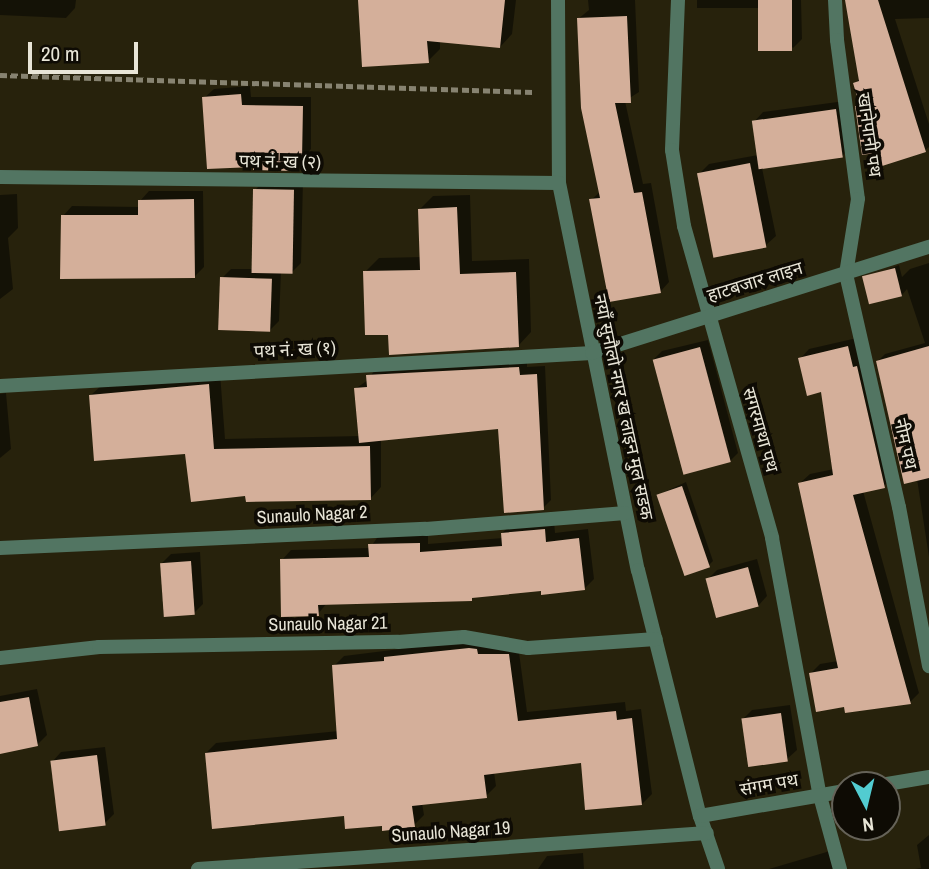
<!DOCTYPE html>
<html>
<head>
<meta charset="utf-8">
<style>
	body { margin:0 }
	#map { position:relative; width:929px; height:869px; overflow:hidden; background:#27220c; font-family:"Archivo Narrow","Noto Sans Devanagari",sans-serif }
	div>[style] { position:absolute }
	.shadow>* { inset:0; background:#0007 }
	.building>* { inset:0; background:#d4af9a; transform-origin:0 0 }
	.path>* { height:4.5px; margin-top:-2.25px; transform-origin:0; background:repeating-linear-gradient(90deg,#878371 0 7px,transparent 0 10.5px) }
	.street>* { height:14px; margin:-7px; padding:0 7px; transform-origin:7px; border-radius:7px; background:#527562 }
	span { translate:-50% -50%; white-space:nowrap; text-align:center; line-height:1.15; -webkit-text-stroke:7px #0e0b04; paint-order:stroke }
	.street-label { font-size:18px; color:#e8e5d7 }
	.north { position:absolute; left:831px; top:771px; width:70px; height:70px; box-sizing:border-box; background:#0e0b04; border:2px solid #656258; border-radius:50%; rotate:173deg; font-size:19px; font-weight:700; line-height:28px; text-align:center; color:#e8e5d7 }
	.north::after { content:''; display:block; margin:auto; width:24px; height:32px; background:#52ccd1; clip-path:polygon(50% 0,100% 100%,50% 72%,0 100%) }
	.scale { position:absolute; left:28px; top:42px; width:110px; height:32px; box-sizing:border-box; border:4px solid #e8e5d7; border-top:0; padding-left:9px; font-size:21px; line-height:24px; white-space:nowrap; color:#e8e5d7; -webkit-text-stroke:5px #0e0b04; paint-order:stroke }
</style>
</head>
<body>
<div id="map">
	<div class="shadow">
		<i style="clip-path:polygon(0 0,76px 0,75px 8px,66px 18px,0 15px)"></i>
		<i style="clip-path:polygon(360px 0,516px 0,512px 34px,500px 47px,440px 41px,440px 49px,428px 61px)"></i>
		<i style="clip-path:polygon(588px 0,635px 0,639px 92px,625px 101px,643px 184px,651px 183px,669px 282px,660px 292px,591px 200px,601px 191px,578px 19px,589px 10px)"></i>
		<i style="clip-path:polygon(697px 0,801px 0,802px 39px,793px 48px,760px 8px,697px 8px)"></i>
		<i style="clip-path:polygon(846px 0,929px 0,929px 18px,895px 19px,929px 124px,929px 147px,925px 150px,857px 107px,861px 103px,855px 84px,860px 78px)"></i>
		<i style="clip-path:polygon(250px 86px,251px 97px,311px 97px,311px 149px,294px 169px,204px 98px,214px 89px)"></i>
		<i style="clip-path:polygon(845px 101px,851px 147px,842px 156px,762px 168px,776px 236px,766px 245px,699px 174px,709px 164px,758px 155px,754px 122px,763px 112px)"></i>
		<i style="clip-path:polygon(264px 181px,303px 181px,301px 263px,292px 272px,281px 272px,279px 321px,270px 330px,222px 278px,231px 269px,253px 269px,255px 190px)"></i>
		<i style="clip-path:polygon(149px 191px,203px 191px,204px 267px,194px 277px,63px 216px,72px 206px,140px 207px,140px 201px)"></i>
		<i style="clip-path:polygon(17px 194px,18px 228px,8px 238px,13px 289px,0 299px,0 195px)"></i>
		<i style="clip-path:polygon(470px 195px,472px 261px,529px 259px,531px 332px,518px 346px,390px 334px,365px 272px,379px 258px,422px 257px,420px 209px,433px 196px)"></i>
		<i style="clip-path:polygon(929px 263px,929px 557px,917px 479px,878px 361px,885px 354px,925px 343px,907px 289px,902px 295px,864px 279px,899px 265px,902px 277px,910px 269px)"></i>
		<i style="clip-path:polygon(857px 338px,893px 477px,884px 486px,863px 491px,919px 693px,910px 702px,845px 705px,811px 673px,820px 664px,838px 661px,800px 483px,810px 474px,834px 469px,822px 390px,800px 359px,809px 349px)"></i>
		<i style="clip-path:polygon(708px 340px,738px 453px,730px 461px,654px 359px,662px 351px)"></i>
		<i style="clip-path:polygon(527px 359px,527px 367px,545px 366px,551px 500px,543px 508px,500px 427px,381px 439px,381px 487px,370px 499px,247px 494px,187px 453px,91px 395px,103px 384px,220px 373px,225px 439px,360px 436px,355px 389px,368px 380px,376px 368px)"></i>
		<i style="clip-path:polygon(6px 393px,11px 449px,0 458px,0 394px)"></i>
		<i style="clip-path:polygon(686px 482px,713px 561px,709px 565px,658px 495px)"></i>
		<i style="clip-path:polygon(554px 521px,555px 533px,588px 529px,594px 579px,585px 588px,542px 589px,474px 596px,471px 599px,327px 603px,318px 614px,282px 560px,291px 550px,370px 548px,379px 535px,428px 534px,428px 544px,503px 538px,502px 533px,512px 524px)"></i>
		<i style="clip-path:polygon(200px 552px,203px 604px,194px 613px,162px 563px,171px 554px)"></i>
		<i style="clip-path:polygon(757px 559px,767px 596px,758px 606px,708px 579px,717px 570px)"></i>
		<i style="clip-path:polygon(480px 639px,518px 645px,527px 712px,625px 702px,626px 711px,641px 709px,652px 794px,642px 804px,583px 761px,494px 772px,496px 786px,486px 796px,422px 803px,424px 815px,414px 825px,383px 824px,346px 814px,206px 753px,216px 743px,339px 731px,334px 666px,344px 656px)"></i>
		<i style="clip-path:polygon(37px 689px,47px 735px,38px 744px,0 752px,0 696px)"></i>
		<i style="clip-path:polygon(790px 705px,797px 750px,787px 759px,743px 719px,752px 710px)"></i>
		<i style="clip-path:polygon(105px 747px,114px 814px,105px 823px,52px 762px,61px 752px)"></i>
		<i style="clip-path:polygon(929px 835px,929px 869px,915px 869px,921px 868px,917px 845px)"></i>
		<i style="clip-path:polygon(830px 851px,836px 869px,769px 869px)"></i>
		<i style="clip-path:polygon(583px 853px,584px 869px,538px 869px,547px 856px)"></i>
	</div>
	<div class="building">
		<i style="clip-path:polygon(358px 0,505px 0,500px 48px,427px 41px,429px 63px,362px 67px)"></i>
		<i style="left:758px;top:0;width:34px;height:51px"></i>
		<i style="clip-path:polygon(845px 0,878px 0,926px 152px,879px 167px,875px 153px,862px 155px,855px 106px,860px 106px,853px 83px,859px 81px)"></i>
		<i style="clip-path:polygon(627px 16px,631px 103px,615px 103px,634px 193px,642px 192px,661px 293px,609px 302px,589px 199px,600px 198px,581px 108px,577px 18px)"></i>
		<i style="clip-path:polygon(241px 94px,242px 105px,303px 106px,302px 160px,295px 160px,294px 171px,253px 170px,253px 167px,207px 169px,202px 97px)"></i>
		<i style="left:836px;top:109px;width:49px;height:85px;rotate:82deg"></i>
		<i style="left:750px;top:163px;width:86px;height:54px;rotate:79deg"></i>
		<i style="left:253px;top:189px;width:41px;height:84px;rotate:1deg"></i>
		<i style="clip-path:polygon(194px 199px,195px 278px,60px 279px,61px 215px,138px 215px,138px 200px)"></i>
		<i style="clip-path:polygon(457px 207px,460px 274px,516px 272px,519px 347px,389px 355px,388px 335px,365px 335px,363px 271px,420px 270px,418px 209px)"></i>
		<i style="left:895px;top:268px;width:29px;height:34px;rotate:76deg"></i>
		<i style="left:220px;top:277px;width:52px;height:53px;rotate:2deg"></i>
		<i style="clip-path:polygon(848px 346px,853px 367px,857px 366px,885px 488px,853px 495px,911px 704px,845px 713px,844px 707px,816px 712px,809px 673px,838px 668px,798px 483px,833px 475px,821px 392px,807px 396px,798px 358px)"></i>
		<i style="clip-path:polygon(929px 346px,929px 478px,904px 484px,876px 361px)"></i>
		<i style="left:700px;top:347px;width:119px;height:49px;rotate:75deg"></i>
		<i style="clip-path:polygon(519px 367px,520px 375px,537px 374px,544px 510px,504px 513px,498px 429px,359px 443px,354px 388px,367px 387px,366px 375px)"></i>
		<i style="clip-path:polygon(209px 384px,214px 449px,370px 446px,371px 500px,246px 502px,245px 496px,191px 502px,185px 454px,94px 461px,89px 395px)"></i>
		<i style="left:682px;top:486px;width:86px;height:27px;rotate:71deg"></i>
		<i style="clip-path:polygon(545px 529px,546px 542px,579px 538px,585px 590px,541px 595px,541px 591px,472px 598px,472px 601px,318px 605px,319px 616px,281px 617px,280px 559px,369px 557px,368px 544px,420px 543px,420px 552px,502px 546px,501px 533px)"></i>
		<i style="left:191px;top:561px;width:54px;height:31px;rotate:86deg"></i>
		<i style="left:748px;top:567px;width:41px;height:44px;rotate:75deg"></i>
		<i style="clip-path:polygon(469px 648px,477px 649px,478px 654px,509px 654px,518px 721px,616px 711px,617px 720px,632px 718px,642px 805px,585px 810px,581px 763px,484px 775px,487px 798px,412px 806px,415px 827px,382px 831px,382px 826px,345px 829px,344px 816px,212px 829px,205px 753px,337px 739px,332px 665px,384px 661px,384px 657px)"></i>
		<i style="clip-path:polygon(29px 697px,38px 746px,0 754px,0 702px)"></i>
		<i style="left:781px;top:713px;width:49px;height:40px;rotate:82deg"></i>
		<i style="left:97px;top:755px;width:71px;height:47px;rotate:83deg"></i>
	</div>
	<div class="path">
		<i style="left:0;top:75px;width:533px;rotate:1.83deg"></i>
	</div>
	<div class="street">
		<i style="left:558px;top:0;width:183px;rotate:89.7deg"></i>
		<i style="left:559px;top:183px;width:395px;rotate:78.5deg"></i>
		<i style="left:638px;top:570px;width:254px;rotate:75.9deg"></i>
		<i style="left:700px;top:816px;width:56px;rotate:71.2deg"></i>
		<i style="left:678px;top:0;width:150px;rotate:92.3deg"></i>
		<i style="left:672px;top:150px;width:77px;rotate:81deg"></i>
		<i style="left:684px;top:226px;width:324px;rotate:74.2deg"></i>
		<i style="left:772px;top:538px;width:262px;rotate:79.5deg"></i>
		<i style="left:820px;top:796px;width:76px;rotate:74.7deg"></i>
		<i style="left:835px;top:0;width:40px;rotate:87.1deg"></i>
		<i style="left:837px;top:40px;width:160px;rotate:82.5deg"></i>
		<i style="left:858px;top:199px;width:76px;rotate:99.1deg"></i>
		<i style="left:846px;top:274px;width:239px;rotate:77.2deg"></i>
		<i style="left:899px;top:507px;width:162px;rotate:79.3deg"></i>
		<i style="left:0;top:177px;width:559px;rotate:0.61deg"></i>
		<i style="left:0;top:386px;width:593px;rotate:-3.19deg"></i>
		<i style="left:592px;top:353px;width:353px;rotate:-17.5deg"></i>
		<i style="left:0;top:548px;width:426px;rotate:-2.6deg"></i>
		<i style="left:426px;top:529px;width:200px;rotate:-4.6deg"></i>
		<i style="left:0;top:658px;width:100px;rotate:-6.3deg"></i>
		<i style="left:99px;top:647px;width:299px;rotate:-1deg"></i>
		<i style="left:398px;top:642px;width:66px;rotate:-4.3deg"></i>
		<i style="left:464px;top:637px;width:65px;rotate:9.8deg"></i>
		<i style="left:528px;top:648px;width:128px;rotate:-4deg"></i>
		<i style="left:881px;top:785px;width:49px;rotate:-9.5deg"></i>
		<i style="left:700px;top:816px;width:147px;rotate:-9.8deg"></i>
		<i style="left:198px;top:869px;width:510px;rotate:-4.05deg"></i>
	</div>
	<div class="street-label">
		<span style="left:869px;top:135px;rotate:82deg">खानेपानी पथ</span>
		<span style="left:280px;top:162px;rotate:1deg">पथ नं. ख (२)</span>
		<span style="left:755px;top:282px;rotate:-17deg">हाटबजार लाइन</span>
		<span style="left:295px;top:350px;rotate:-3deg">पथ नं. ख (१)</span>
		<span style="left:623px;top:407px;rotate:78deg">नयाँ सुनौलो नगर ख लाइन मुल सडक</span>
		<span style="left:760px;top:430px;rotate:74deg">सगरमाथा पथ</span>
		<span style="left:905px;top:444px;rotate:77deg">नीम पथ</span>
		<span style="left:312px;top:515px;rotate:-3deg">Sunaulo Nagar 2</span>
		<span style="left:328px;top:624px;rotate:-1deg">Sunaulo Nagar 21</span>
		<span style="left:769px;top:785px;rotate:-10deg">संगम पथ</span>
		<span style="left:451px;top:832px;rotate:-4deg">Sunaulo Nagar 19</span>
	</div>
	<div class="north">N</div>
	<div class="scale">20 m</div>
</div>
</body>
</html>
